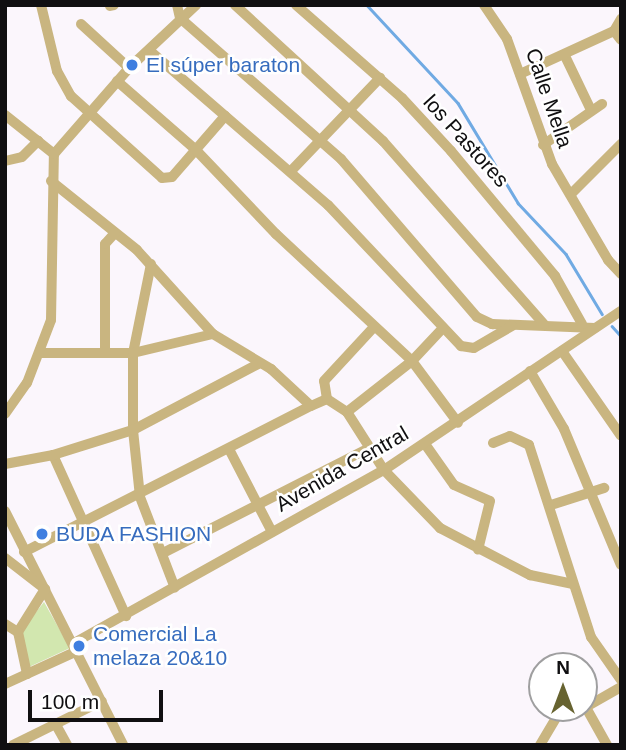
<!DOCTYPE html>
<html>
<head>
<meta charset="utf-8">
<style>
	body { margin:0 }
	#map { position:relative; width:626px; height:750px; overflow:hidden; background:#fbf6fc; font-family:Helvetica,sans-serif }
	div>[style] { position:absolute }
	.green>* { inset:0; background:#d2e7af }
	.stream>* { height:2.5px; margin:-1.25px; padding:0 1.25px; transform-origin:1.25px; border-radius:1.25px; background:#70aae3 }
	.street>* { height:10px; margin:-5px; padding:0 5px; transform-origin:5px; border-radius:5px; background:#c9b580 }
	.dots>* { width:19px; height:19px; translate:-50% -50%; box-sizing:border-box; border:4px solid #fff; border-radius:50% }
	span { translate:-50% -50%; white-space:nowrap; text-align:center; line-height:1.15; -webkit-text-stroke:5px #fff; paint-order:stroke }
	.shop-label { font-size:21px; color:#366cbe }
	.left { translate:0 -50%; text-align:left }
	.street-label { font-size:21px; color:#100f11 }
	.frame { position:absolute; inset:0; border:7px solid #100f11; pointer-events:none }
	.north { position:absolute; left:528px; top:652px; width:70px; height:70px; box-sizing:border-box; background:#fff; border:2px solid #9f9fa0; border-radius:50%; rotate:0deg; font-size:19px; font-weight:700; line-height:28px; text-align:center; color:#100f11 }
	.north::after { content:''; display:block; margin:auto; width:24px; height:32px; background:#676330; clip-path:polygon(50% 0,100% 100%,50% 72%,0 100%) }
	.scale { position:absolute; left:28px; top:690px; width:135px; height:32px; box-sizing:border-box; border:4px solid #100f11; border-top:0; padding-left:9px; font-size:21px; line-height:24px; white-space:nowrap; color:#100f11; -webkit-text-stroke:5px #fff; paint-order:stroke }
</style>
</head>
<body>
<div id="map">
	<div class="green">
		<i style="clip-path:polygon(44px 602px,70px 648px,29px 667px,21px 631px)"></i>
	</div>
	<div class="stream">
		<i style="left:367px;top:5px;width:134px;rotate:47.1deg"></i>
		<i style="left:458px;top:103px;width:117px;rotate:59deg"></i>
		<i style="left:518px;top:203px;width:70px;rotate:46.7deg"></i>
		<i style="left:566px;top:254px;width:70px;rotate:59deg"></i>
		<i style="left:612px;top:326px;width:13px;rotate:48deg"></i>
	</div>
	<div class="street">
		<i style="left:41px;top:5px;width:68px;rotate:76.4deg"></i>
		<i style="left:57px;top:71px;width:29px;rotate:61deg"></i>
		<i style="left:71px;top:96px;width:122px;rotate:42deg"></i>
		<i style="left:162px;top:178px;width:10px;rotate:-6deg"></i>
		<i style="left:172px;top:177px;width:81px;rotate:-49deg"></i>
		<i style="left:177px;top:5px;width:13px;rotate:77deg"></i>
		<i style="left:180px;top:18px;width:214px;rotate:41.2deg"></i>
		<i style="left:341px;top:159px;width:208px;rotate:49.3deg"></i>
		<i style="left:477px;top:317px;width:17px;rotate:25deg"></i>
		<i style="left:492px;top:324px;width:103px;rotate:2.2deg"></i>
		<i style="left:235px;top:5px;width:201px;rotate:42.6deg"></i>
		<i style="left:383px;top:141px;width:244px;rotate:48.7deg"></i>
		<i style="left:296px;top:5px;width:141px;rotate:41.3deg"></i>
		<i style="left:402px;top:98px;width:72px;rotate:47.2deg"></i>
		<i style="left:451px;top:151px;width:163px;rotate:50.2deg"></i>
		<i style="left:555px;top:276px;width:55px;rotate:60.6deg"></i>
		<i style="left:484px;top:5px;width:41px;rotate:55.9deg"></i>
		<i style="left:507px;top:39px;width:133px;rotate:70.2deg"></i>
		<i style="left:552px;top:164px;width:111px;rotate:59.7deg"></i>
		<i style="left:608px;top:260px;width:19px;rotate:47deg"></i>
		<i style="left:110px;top:6px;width:4px;rotate:-14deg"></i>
		<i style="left:81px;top:24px;width:65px;rotate:42.5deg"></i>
		<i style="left:614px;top:31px;width:11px;rotate:52deg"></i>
		<i style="left:149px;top:50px;width:237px;rotate:40.9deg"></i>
		<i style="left:328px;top:205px;width:194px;rotate:46.7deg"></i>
		<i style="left:461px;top:346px;width:13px;rotate:9deg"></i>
		<i style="left:474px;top:348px;width:44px;rotate:-30.1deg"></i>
		<i style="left:565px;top:56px;width:60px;rotate:64.3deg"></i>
		<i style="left:520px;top:74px;width:103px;rotate:-24.6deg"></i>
		<i style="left:614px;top:31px;width:14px;rotate:-60deg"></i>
		<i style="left:117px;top:81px;width:103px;rotate:41.1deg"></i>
		<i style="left:195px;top:149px;width:117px;rotate:46.4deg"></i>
		<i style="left:276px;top:234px;width:186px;rotate:43deg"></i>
		<i style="left:412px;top:361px;width:77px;rotate:53.4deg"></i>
		<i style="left:5px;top:115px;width:63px;rotate:38.5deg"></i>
		<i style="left:543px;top:145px;width:72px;rotate:-34.8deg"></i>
		<i style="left:5px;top:161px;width:17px;rotate:-13deg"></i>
		<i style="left:22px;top:157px;width:23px;rotate:-45deg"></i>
		<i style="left:291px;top:171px;width:129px;rotate:-46.3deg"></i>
		<i style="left:51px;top:181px;width:110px;rotate:38.7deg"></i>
		<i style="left:137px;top:250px;width:113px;rotate:47.9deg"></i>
		<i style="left:213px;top:334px;width:68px;rotate:31.1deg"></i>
		<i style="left:271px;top:369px;width:54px;rotate:42.8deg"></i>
		<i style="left:311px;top:406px;width:17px;rotate:-24deg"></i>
		<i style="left:327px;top:399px;width:24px;rotate:33deg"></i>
		<i style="left:347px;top:412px;width:69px;rotate:57.5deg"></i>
		<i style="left:384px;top:470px;width:81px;rotate:46deg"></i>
		<i style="left:440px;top:528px;width:102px;rotate:27.6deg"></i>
		<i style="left:530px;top:575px;width:44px;rotate:11.8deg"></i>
		<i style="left:571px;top:194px;width:71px;rotate:-45deg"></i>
		<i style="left:151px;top:264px;width:91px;rotate:101.4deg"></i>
		<i style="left:133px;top:353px;width:77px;rotate:90deg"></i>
		<i style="left:133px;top:430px;width:67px;rotate:84deg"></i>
		<i style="left:140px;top:497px;width:97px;rotate:69deg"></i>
		<i style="left:562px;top:351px;width:103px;rotate:55.2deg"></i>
		<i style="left:105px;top:352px;width:108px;rotate:-90deg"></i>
		<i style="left:105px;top:244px;width:15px;rotate:-48deg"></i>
		<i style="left:41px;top:353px;width:92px"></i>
		<i style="left:133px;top:353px;width:82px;rotate:-13.4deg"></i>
		<i style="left:530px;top:371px;width:67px;rotate:59.6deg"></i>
		<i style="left:564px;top:429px;width:147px;rotate:67.3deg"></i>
		<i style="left:327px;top:399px;width:18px;rotate:-99deg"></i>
		<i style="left:324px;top:381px;width:74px;rotate:-47.2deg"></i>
		<i style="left:347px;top:412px;width:83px;rotate:-38.1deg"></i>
		<i style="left:412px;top:361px;width:44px;rotate:-46.8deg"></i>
		<i style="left:5px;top:414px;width:38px;rotate:-55deg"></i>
		<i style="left:27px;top:383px;width:67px;rotate:-69.1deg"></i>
		<i style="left:51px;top:320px;width:166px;rotate:-89deg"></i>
		<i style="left:54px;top:154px;width:114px;rotate:-48.9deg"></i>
		<i style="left:129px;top:68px;width:92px;rotate:-43.2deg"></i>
		<i style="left:493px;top:443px;width:18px;rotate:-22deg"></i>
		<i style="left:510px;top:436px;width:21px;rotate:25deg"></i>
		<i style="left:529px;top:445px;width:202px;rotate:72.1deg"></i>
		<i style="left:591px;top:637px;width:52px;rotate:55.1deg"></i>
		<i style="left:425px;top:444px;width:50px;rotate:54.7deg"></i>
		<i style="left:454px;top:485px;width:39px;rotate:24deg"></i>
		<i style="left:490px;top:501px;width:50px;rotate:103.8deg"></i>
		<i style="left:230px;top:451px;width:91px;rotate:62.6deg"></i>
		<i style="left:53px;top:455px;width:177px;rotate:65.6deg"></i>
		<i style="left:5px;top:464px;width:49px;rotate:-10.6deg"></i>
		<i style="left:53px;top:455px;width:84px;rotate:-17.4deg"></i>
		<i style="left:133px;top:430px;width:141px;rotate:-27.8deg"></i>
		<i style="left:551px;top:505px;width:56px;rotate:-17.8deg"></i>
		<i style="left:5px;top:511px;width:262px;rotate:63.2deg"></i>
		<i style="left:24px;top:552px;width:322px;rotate:-27deg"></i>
		<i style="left:163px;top:553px;width:231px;rotate:-27deg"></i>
		<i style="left:5px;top:558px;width:51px;rotate:37.8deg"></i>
		<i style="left:45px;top:589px;width:51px;rotate:122.1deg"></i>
		<i style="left:18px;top:632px;width:43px;rotate:77.9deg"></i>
		<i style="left:5px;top:624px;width:15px;rotate:32deg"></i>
		<i style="left:74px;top:643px;width:355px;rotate:-29.2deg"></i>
		<i style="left:384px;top:470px;width:285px;rotate:-33.9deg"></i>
		<i style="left:5px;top:684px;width:79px;rotate:-24.6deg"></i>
		<i style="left:584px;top:704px;width:47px;rotate:60.7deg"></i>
		<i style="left:586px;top:707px;width:40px;rotate:-29.7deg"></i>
		<i style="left:55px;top:723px;width:25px;rotate:61deg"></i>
		<i style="left:13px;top:745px;width:99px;rotate:-26.3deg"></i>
		<i style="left:540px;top:745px;width:43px;rotate:-59.3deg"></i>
	</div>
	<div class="dots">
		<i style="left:132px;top:65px;background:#3f7fe0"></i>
		<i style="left:42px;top:534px;background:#3f7fe0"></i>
		<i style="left:79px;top:646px;background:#3f7fe0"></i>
	</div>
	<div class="shop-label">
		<span class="left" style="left:146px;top:65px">El súper baraton</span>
		<span class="left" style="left:56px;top:534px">BUDA FASHION</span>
		<span class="left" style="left:93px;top:646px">Comercial La<br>melaza 20&amp;10</span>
	</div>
	<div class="street-label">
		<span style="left:549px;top:98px;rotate:71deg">Calle Mella</span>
		<span style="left:466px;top:141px;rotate:48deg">los Pastores</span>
		<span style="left:342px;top:469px;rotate:-30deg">Avenida Central</span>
	</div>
	<div class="frame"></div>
	<div class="north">N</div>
	<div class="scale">100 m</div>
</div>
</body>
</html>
